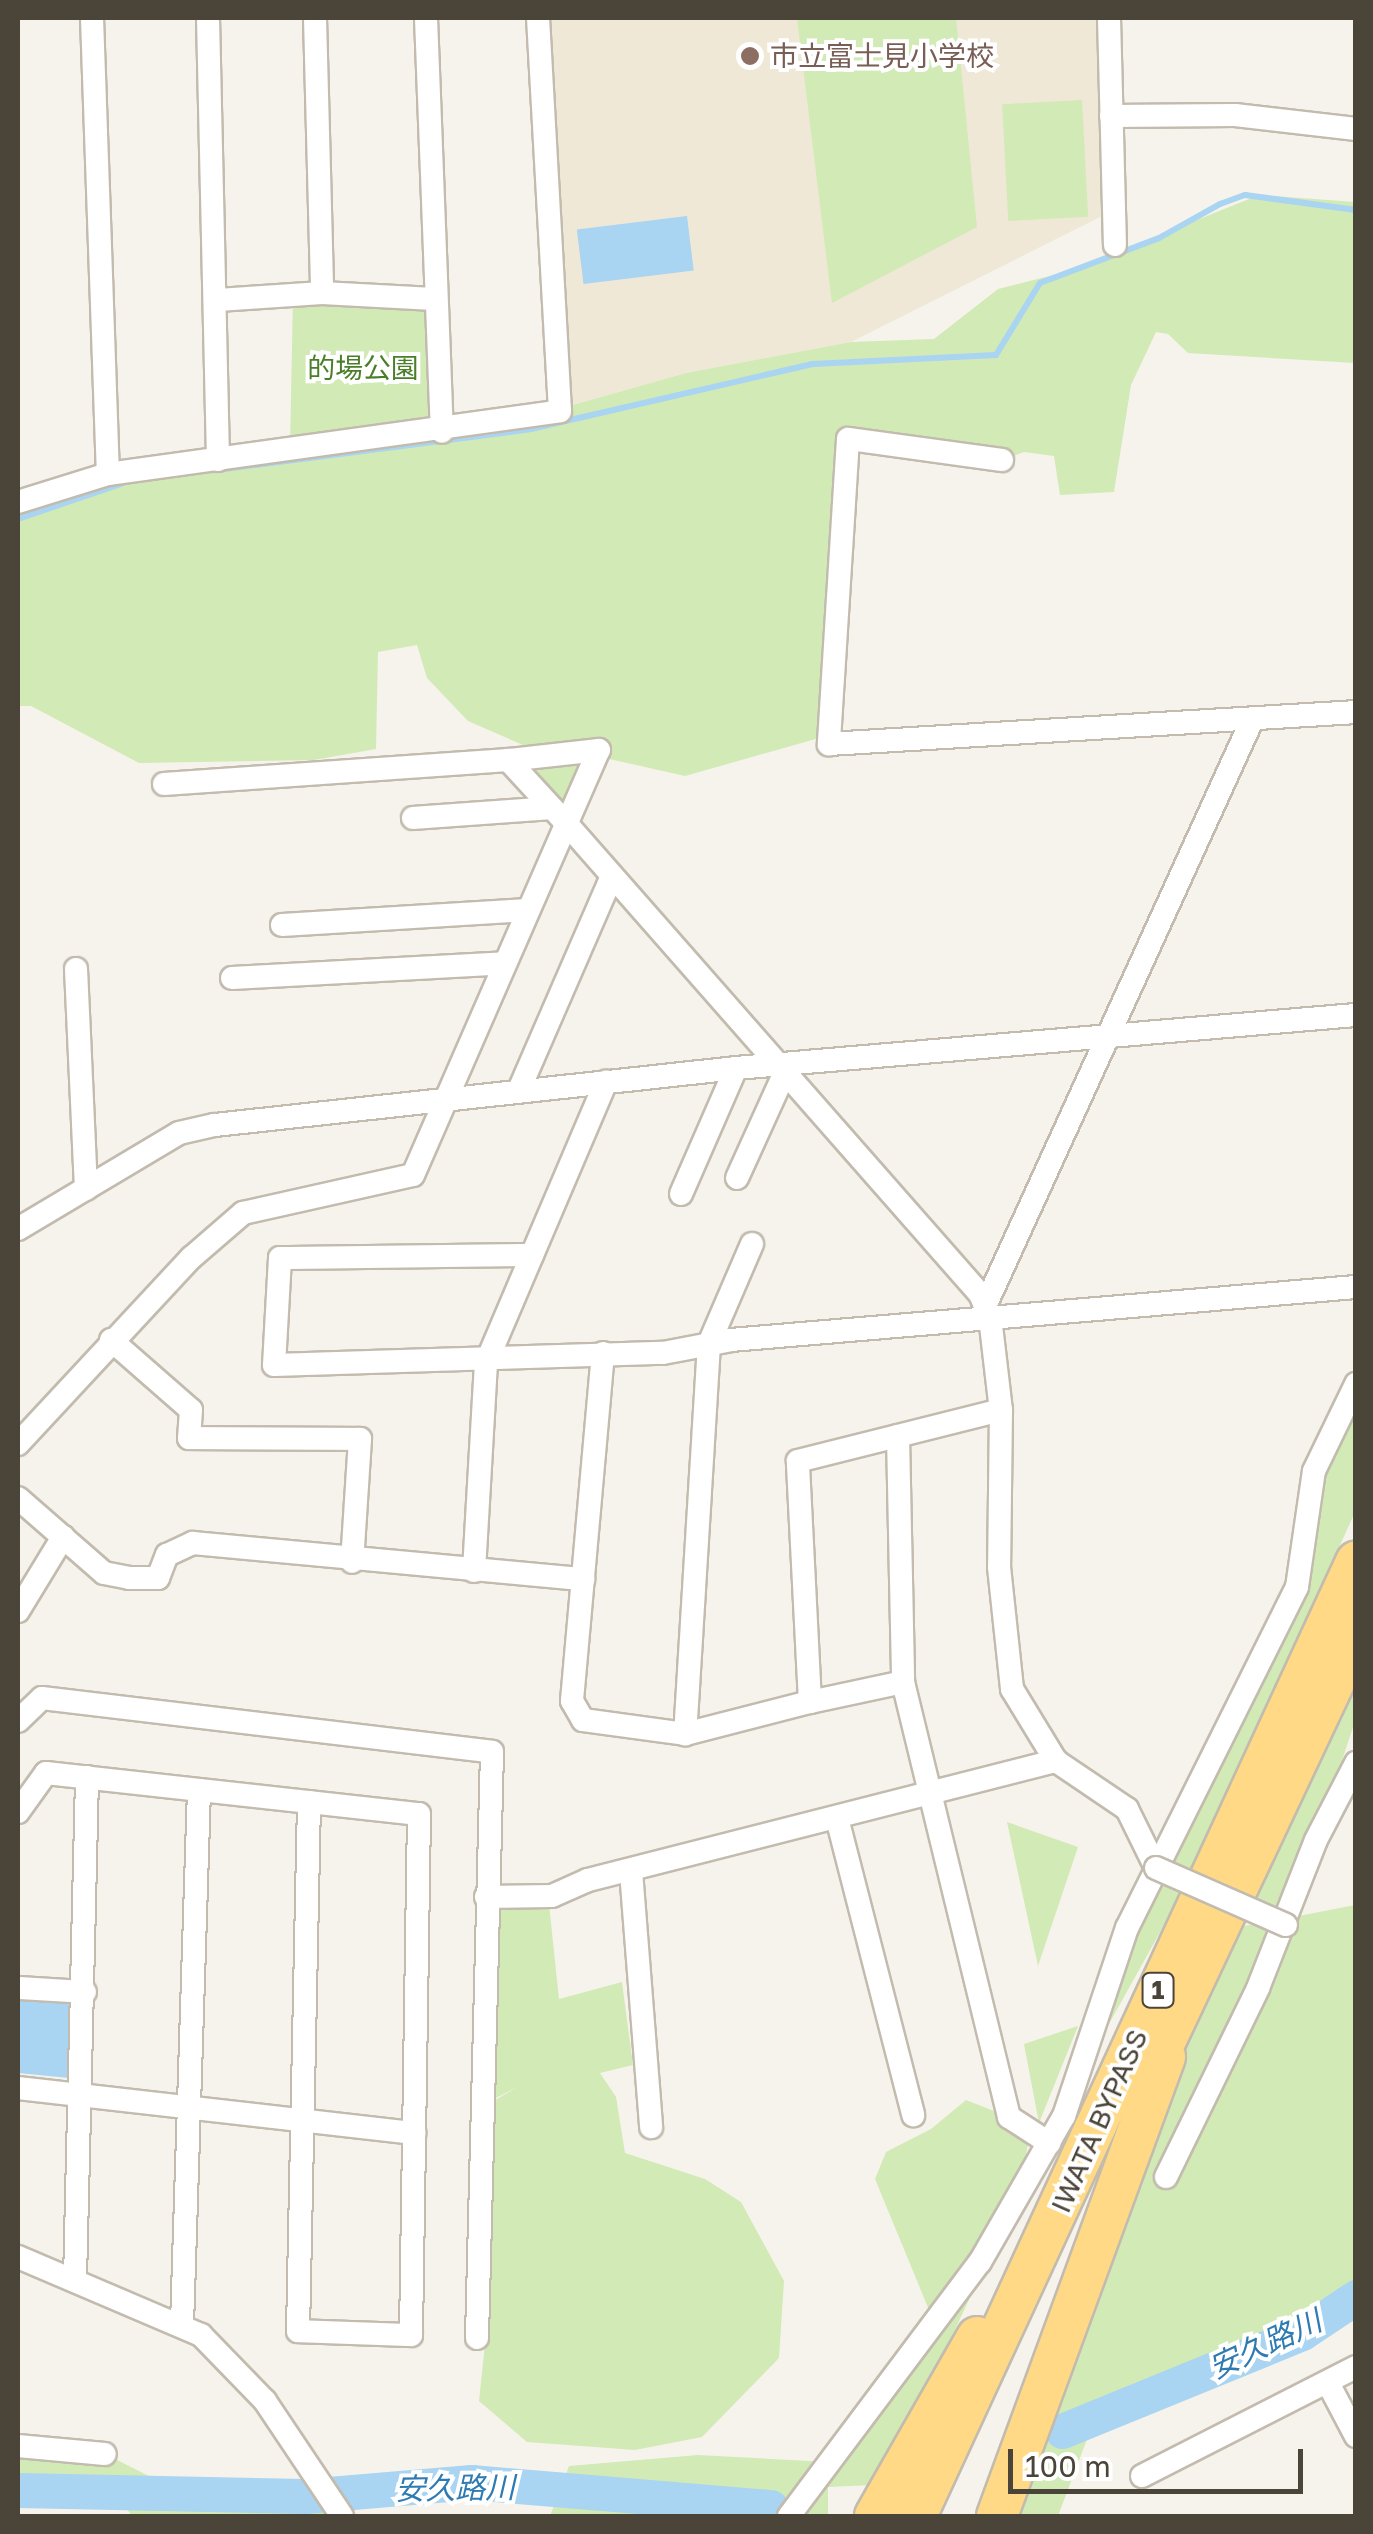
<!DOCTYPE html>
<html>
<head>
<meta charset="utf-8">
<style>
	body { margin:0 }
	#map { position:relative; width:1373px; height:2534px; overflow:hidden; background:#f6f3ec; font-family:"Golos Text","Noto Sans JP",sans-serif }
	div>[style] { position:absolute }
	.education>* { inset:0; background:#efe8d6 }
	.green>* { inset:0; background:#d2eab5; transform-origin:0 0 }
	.water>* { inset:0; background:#a9d4f2; transform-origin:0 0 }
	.stream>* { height:6px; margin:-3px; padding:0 3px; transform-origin:3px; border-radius:3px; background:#a9d4f2 }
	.river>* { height:35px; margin:-17.5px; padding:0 17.5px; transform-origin:17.5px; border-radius:17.5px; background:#a9d4f2 }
	.roads { filter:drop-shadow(2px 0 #c2bbae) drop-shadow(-2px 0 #c2bbae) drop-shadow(0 2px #c2bbae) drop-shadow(0 -2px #c2bbae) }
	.minor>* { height:22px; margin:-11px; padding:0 11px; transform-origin:11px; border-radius:11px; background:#fff }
	.trunk>* { height:40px; margin:-20px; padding:0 20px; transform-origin:20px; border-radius:20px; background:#ffd985 }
	.bridges { filter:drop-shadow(2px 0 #c2bbae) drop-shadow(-2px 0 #c2bbae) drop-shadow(0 2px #c2bbae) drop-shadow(0 -2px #c2bbae) }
	.minor-bridge>* { height:22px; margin:-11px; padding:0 11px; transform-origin:11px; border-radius:11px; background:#fff }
	.dots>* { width:28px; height:28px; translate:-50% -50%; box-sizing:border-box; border:5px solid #fff; border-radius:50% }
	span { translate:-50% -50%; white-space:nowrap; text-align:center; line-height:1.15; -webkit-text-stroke:8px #fff; paint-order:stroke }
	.shield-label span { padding:2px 8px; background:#fff; border:2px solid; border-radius:8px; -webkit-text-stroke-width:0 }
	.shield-label { font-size:25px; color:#4b4439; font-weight:700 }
	.education-label { font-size:28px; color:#785e54 }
	.left { translate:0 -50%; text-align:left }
	.park-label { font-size:28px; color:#4a7f2a }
	.street-label { font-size:28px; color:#4b4439 }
	.water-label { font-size:30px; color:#2e7ab2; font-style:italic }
	.frame { position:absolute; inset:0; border:20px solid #4b4439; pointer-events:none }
	.scale { position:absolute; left:1008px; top:2449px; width:295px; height:45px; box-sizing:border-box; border:5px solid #4b4439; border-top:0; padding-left:12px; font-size:30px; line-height:35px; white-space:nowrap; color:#4b4439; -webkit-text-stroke:8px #fff; paint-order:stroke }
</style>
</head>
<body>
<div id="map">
	<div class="education">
		<i style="clip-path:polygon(538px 18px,1109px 18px,1114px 210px,851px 342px,686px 373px,572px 405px)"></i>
	</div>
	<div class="green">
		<i style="clip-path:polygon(797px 18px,956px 18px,977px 227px,832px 303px)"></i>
		<i style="left:1082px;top:100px;width:117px;height:80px;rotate:87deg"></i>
		<i style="clip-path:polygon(1259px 195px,1355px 202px,1355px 363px,1188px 353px,1168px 334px,1156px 332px,1131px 385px,1114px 492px,1060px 495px,1054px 456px,1024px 452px,1002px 460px,848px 440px,819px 738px,685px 776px,596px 756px,566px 823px,517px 759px,546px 755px,468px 721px,427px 678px,417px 645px,378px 652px,376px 749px,314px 760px,139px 763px,31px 706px,18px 706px,18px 505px,108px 474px,290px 449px,293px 295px,434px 299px,449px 440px,686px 373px,851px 342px,934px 339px,998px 289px,1073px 270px)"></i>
		<i style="clip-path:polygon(1355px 1384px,1355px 1512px,1188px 1882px,1076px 2083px,1168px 1845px,1271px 1643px,1326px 1446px)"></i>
		<i style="clip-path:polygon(1355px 1656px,1355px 1721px,1316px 1840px,1278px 1920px,1355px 1905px,1355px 2286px,1319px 2319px,1212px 2370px,1098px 2410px,1058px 2516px,1010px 2516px,1167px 2107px,1219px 1931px,1274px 1920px,1238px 1904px)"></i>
		<i style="clip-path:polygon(1007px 1822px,1078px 1847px,1038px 1966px)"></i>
		<i style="clip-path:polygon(494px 1897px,549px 1904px,559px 1999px,622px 1982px,633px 2065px,600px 2073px,616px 2097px,625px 2153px,705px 2179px,741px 2202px,784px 2281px,779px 2358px,702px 2437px,635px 2450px,527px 2442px,479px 2401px,487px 2325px,487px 2105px,519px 2086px,488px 2102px)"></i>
		<i style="clip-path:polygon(1078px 2026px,1039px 2123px,1024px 2044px)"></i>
		<i style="clip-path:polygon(966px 2100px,1009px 2117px,1028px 2145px,1015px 2202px,919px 2406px,873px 2485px,828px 2487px,828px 2516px,550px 2516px,569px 2466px,698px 2455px,828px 2462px,829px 2485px,934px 2322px,875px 2179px,886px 2152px,931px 2129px)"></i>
		<i style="clip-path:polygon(18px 2446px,105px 2454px,217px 2510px,244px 2493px,338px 2510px,342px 2516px,132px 2516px,124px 2505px,18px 2502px)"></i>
	</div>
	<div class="water">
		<i style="left:687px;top:216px;width:55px;height:111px;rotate:83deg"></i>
		<i style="clip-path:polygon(18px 1995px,67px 1998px,75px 2008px,69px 2078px,18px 2073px)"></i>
	</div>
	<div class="stream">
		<i style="left:224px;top:469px;width:310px;rotate:-7.4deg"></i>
		<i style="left:531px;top:429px;width:289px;rotate:-13deg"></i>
		<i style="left:813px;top:364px;width:183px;rotate:-2.8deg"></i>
		<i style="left:996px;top:355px;width:84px;rotate:-58.6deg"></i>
		<i style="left:1040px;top:283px;width:127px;rotate:-20.7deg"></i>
		<i style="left:1159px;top:238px;width:70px;rotate:-29.1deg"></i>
		<i style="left:1220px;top:204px;width:27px;rotate:-20deg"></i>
		<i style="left:1245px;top:195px;width:112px;rotate:7.7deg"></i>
		<i style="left:18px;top:519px;width:111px;rotate:-18.9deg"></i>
	</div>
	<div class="river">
		<i style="left:1062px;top:2431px;width:259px;rotate:-22.2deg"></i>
		<i style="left:1302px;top:2333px;width:65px;rotate:-33.7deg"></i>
		<i style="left:18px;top:2490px;width:287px;rotate:1.2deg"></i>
		<i style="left:305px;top:2496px;width:167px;rotate:-4.8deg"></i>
		<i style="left:471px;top:2482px;width:301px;rotate:4.8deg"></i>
	</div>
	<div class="roads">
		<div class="minor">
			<i style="left:92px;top:18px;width:456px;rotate:88deg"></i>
			<i style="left:208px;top:18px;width:442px;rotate:88.7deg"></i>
			<i style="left:315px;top:18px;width:275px;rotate:88.5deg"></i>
			<i style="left:426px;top:18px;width:414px;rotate:87.8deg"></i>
			<i style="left:1109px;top:18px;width:227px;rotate:88.5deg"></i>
			<i style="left:1111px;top:116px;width:124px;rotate:-0.5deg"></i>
			<i style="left:1235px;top:115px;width:122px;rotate:6.6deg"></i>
			<i style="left:218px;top:300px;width:104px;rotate:-3.9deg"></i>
			<i style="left:322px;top:293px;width:112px;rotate:3.1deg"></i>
			<i style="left:1002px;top:460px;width:155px;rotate:-172.2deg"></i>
			<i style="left:848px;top:439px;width:306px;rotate:93.6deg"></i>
			<i style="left:829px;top:744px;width:528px;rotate:-3.47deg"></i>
			<i style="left:18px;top:502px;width:94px;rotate:-17.3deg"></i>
			<i style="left:108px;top:474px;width:456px;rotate:-7.9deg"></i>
			<i style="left:560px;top:411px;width:394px;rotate:-93.2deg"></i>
			<i style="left:164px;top:784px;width:345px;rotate:-4deg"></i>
			<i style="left:508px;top:760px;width:86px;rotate:47.4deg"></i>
			<i style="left:566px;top:823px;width:627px;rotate:48.69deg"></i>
			<i style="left:980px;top:1294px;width:25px;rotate:67deg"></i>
			<i style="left:990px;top:1317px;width:94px;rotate:83.3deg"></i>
			<i style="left:1001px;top:1410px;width:157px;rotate:90.7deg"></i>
			<i style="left:999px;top:1567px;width:123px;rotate:83.9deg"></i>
			<i style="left:1012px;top:1689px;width:84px;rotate:58.6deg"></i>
			<i style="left:1056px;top:1761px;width:86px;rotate:34.1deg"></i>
			<i style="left:1127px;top:1809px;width:66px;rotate:63.8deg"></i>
			<i style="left:413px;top:818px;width:139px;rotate:-4.1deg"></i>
			<i style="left:282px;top:925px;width:246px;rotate:-3.5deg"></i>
			<i style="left:76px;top:969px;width:220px;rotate:87.4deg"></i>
			<i style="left:232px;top:978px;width:273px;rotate:-3.1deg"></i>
			<i style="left:519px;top:1090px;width:233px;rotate:-66.5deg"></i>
			<i style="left:737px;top:1178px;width:116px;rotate:-65.6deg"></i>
			<i style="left:681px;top:1194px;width:137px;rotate:-66.4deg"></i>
			<i style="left:18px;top:1229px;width:187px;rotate:-30.8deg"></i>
			<i style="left:179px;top:1133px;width:37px;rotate:-13deg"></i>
			<i style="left:215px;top:1125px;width:524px;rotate:-6.24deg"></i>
			<i style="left:736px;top:1068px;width:622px;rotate:-4.89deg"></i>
			<i style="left:752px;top:1244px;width:109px;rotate:113.3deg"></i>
			<i style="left:709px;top:1344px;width:391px;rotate:93.5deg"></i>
			<i style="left:685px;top:1734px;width:129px;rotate:-14.4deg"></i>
			<i style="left:532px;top:1255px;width:252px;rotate:179.3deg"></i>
			<i style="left:280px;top:1258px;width:107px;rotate:93.2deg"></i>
			<i style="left:274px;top:1365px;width:389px;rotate:-1.8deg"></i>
			<i style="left:663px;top:1353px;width:69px;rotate:-10.8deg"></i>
			<i style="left:731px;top:1340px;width:627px;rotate:-4.85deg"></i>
			<i style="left:985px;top:1306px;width:644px;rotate:-65.5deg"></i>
			<i style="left:111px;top:1340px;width:106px;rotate:41.2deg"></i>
			<i style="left:191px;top:1410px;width:28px;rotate:94deg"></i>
			<i style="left:189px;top:1438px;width:171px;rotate:0.3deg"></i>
			<i style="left:360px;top:1439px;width:123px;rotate:93.7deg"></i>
			<i style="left:603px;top:1353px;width:349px;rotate:95.1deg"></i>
			<i style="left:572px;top:1701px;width:22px;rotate:60deg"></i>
			<i style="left:583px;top:1720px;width:103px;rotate:7.8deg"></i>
			<i style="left:898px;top:1436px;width:246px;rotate:88.8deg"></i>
			<i style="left:903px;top:1682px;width:448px;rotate:76.3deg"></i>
			<i style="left:1009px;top:2117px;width:48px;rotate:33deg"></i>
			<i style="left:18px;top:1444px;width:254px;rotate:-47.1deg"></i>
			<i style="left:191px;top:1258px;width:69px;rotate:-40.9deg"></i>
			<i style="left:243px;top:1213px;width:174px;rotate:-12.6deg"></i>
			<i style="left:413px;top:1175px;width:464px;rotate:-66.4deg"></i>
			<i style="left:599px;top:750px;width:92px;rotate:173.7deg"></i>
			<i style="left:18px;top:1498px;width:114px;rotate:41.1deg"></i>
			<i style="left:104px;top:1573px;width:25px;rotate:11deg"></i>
			<i style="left:129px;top:1578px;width:29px"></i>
			<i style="left:158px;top:1578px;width:25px;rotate:-69deg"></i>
			<i style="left:167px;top:1555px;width:29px;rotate:-25deg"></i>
			<i style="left:193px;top:1543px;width:392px;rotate:5.3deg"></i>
			<i style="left:474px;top:1571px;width:208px;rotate:-86.7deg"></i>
			<i style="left:486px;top:1363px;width:306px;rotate:-66.9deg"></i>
			<i style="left:18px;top:1611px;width:87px;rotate:-58.7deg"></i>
			<i style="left:903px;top:1682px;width:95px;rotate:167.9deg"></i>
			<i style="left:810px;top:1702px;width:241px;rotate:-92.9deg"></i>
			<i style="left:798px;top:1461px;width:209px;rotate:-14.1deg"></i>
			<i style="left:18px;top:1721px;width:33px;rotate:-44deg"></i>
			<i style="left:42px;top:1698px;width:453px;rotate:6.8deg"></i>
			<i style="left:492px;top:1752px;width:586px;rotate:91.47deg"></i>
			<i style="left:18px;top:1812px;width:48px;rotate:-54.3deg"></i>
			<i style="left:46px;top:1773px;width:375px;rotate:6.3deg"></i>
			<i style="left:419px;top:1814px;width:521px;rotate:90.88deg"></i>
			<i style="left:411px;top:2335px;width:113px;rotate:-178deg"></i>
			<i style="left:298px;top:2331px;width:529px;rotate:-88.81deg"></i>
			<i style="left:837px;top:1818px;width:307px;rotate:75.6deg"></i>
			<i style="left:631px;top:1871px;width:257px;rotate:85.5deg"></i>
			<i style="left:486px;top:1897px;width:66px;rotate:-0.9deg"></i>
			<i style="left:552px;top:1896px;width:39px;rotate:-24deg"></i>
			<i style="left:588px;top:1880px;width:483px;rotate:-14.3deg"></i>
			<i style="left:18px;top:1988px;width:67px;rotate:3.4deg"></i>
			<i style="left:18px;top:2088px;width:399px;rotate:6.5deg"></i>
			<i style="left:1166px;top:2177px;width:210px;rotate:-64deg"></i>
			<i style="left:1258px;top:1988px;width:159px;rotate:-68.6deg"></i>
			<i style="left:1316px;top:1840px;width:87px;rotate:-62.5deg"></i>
			<i style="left:18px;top:2257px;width:199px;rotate:23.1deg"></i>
			<i style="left:201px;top:2335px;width:92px;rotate:45.9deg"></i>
			<i style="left:265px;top:2401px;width:138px;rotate:56.2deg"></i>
			<i style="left:75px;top:2280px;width:503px;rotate:-88.63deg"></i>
			<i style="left:182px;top:2325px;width:535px;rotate:-88.18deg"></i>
			<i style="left:1328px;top:2383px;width:60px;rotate:62.2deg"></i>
			<i style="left:18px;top:2446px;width:87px;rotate:5.3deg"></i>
			<i style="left:1142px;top:2476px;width:240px;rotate:-27deg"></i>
			<i style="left:789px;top:2516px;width:318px;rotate:-53.1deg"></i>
			<i style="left:980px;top:2262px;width:168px;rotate:-60.1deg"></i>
			<i style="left:1064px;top:2116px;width:198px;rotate:-71.5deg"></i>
			<i style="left:1127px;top:1928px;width:381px;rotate:-63.5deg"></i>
			<i style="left:1297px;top:1587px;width:117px;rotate:-81.7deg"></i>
			<i style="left:1314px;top:1471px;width:97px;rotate:-64.2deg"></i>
		</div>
		<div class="trunk">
			<i style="left:1147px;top:2080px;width:491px;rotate:-64.8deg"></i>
			<i style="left:875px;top:2516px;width:206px;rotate:-60.3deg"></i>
			<i style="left:916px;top:2516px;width:1051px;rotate:-65.24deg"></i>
			<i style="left:997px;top:2516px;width:489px;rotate:-69.9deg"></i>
		</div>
	</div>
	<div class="bridges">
		<div class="minor-bridge">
			<i style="left:1156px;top:1868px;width:142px;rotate:23.7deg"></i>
		</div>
	</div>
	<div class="dots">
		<i style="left:750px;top:56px;background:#8d6e63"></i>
	</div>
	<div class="shield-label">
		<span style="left:1158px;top:1990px">1</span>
	</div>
	<div class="education-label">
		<span class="left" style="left:770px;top:56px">市立富士見小学校</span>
	</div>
	<div class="park-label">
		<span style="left:363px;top:368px">的場公園</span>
	</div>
	<div class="street-label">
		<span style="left:1099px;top:2121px;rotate:-66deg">IWATA BYPASS</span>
	</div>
	<div class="water-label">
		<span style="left:1265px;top:2344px;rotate:-25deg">安久路川</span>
		<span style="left:455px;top:2488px;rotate:-1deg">安久路川</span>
	</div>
	<div class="frame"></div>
	<div class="scale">100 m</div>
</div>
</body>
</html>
